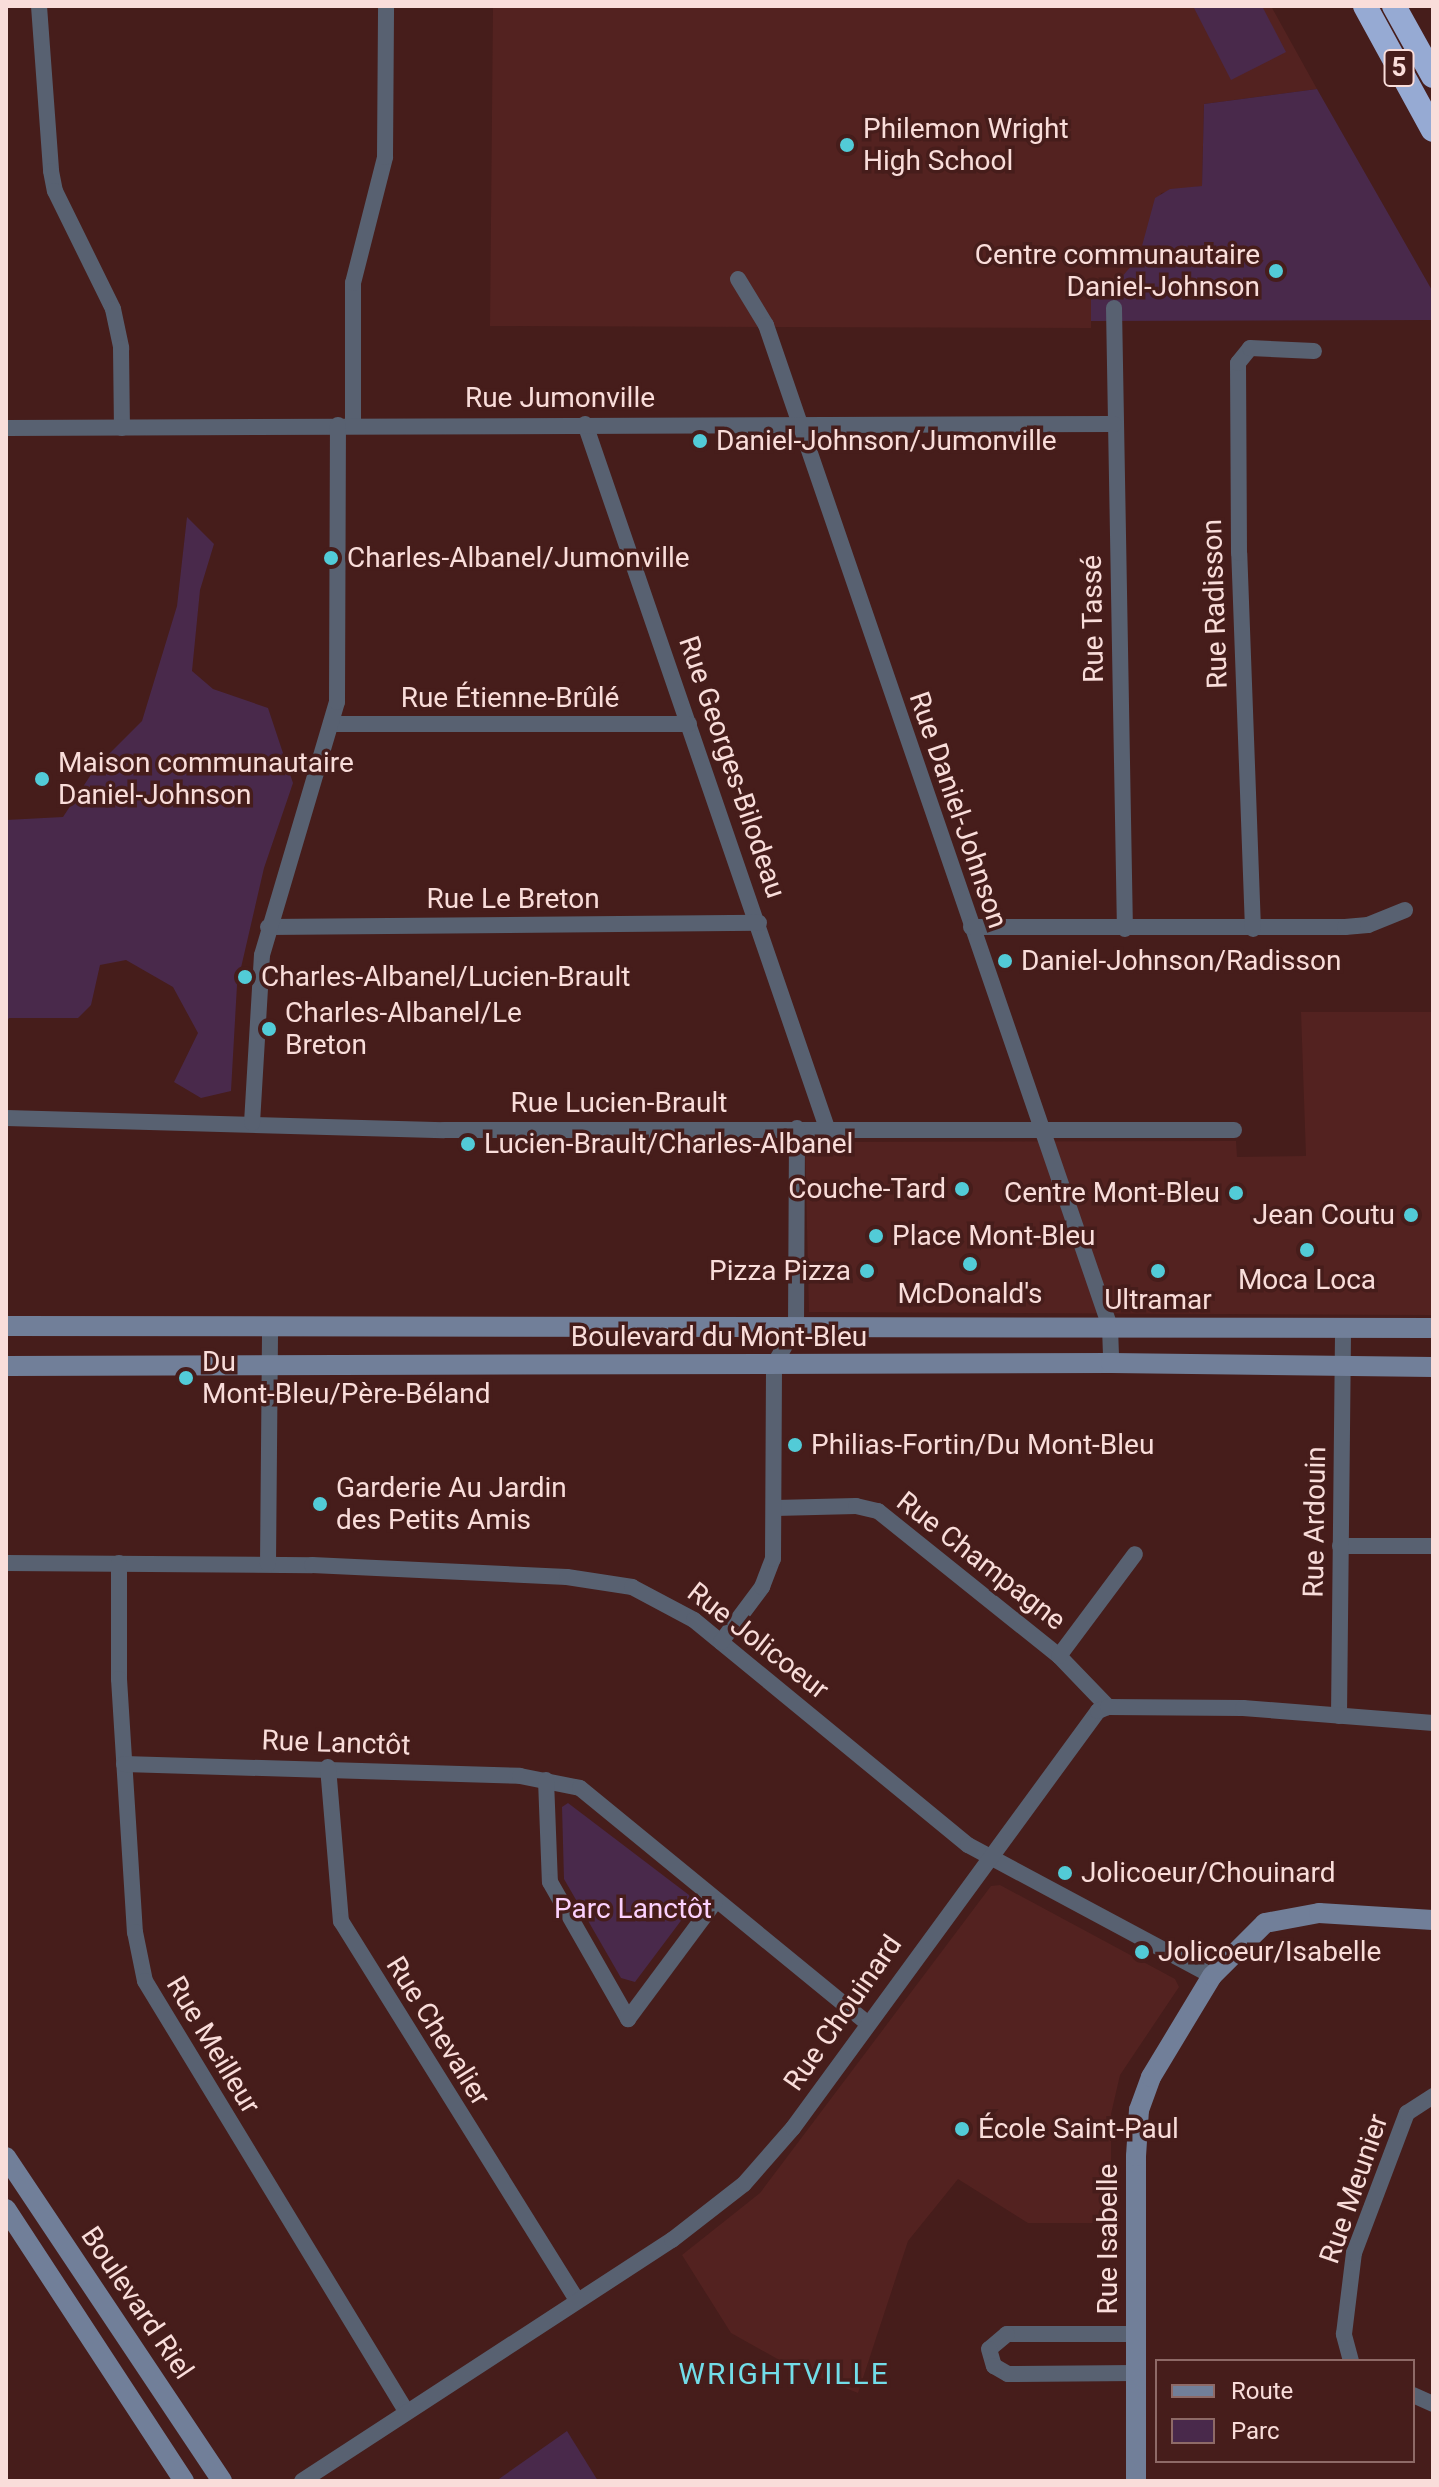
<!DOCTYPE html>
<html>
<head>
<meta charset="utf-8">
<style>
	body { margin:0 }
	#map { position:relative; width:1439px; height:2487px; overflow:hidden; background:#461d1b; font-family:Roboto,sans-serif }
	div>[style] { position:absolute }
	.built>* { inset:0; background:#532220 }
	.green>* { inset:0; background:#49294b }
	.street>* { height:16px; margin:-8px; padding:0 8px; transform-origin:8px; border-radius:8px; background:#586171 }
	.secondary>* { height:20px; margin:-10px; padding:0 10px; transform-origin:10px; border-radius:10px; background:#717f99 }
	.highway>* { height:24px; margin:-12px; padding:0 12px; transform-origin:12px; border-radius:12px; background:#96aad3 }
	.dots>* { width:22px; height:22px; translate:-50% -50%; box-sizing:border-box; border:4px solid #461d1b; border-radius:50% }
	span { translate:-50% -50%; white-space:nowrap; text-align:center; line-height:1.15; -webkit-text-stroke:7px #461d1b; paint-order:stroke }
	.shield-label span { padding:2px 6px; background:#461d1b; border:2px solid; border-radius:6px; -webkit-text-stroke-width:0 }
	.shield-label { font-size:26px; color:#f9ddda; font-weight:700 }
	.poi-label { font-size:28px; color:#f9ddda }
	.left { translate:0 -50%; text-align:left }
	.right { translate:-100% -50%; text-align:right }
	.street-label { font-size:28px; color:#f9ddda }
	.park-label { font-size:28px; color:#fbd1fe }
	.neighbourhood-label { font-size:30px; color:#72dde8; letter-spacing:2px }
	.frame { position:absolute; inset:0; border:8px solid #f9ddda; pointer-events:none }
	.legend { position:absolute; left:1155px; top:2359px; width:260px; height:104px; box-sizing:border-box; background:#461d1b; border:2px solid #8e6a67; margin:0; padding:10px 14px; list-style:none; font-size:24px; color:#f9ddda }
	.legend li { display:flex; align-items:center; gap:16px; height:40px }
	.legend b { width:40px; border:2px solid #8e6a67 }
</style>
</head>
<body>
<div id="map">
	<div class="built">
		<i style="clip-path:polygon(493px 6px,1271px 6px,1317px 89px,1204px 104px,1202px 186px,1161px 193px,1145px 245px,1131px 271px,1114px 286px,1091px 295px,1091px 328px,490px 326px)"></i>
		<i style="clip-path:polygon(1301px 1012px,1433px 1012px,1433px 1315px,809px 1312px,805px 1142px,1236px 1141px,1237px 1157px,1306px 1156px)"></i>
		<i style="clip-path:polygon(1000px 1885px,1175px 1979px,1179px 1987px,1120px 2075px,1111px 2114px,1111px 2223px,1028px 2223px,958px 2179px,908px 2241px,858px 2393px,790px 2366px,731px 2333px,682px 2255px,760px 2193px,991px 1886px)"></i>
	</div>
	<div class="green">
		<i style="clip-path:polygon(1193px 6px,1262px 6px,1286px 52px,1231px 80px)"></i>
		<i style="clip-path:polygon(1317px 89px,1433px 292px,1433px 320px,1091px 321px,1091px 295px,1114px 286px,1139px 257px,1155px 198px,1170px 189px,1202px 186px,1204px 104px)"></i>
		<i style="clip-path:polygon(187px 517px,214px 544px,200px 590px,192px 671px,213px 689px,268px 708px,293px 783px,264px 868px,237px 985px,231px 1091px,201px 1098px,174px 1082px,198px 1033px,173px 987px,126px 960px,100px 965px,91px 1005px,78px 1018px,9px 1018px,6px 1023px,6px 820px,63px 817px,96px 767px,142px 721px,177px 606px)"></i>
		<i style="clip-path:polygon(568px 1803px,689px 1895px,692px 1906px,635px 1982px,621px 1978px,564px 1879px,562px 1807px)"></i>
		<i style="clip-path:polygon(567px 2431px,598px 2481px,496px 2481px)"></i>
	</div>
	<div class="street">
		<i style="left:39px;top:6px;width:165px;rotate:85.8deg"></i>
		<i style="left:51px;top:171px;width:20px;rotate:79deg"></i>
		<i style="left:55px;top:191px;width:131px;rotate:63.8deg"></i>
		<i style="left:113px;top:309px;width:40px;rotate:78deg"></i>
		<i style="left:121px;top:348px;width:80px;rotate:89.3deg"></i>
		<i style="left:738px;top:279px;width:54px;rotate:58.7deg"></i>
		<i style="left:766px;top:325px;width:1059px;rotate:71.05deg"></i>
		<i style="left:1110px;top:1327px;width:36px;rotate:88deg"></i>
		<i style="left:1114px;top:308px;width:621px;rotate:88.99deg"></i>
		<i style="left:585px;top:424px;width:744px;rotate:71.03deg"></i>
		<i style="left:353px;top:425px;width:142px;rotate:-90deg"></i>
		<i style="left:353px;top:283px;width:130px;rotate:-75.7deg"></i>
		<i style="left:385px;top:157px;width:151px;rotate:-89.6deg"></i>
		<i style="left:6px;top:428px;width:1108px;rotate:-0.21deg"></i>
		<i style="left:331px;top:724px;width:358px"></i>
		<i style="left:268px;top:927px;width:491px;rotate:-0.5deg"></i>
		<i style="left:971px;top:927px;width:374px"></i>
		<i style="left:1345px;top:927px;width:23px;rotate:-5deg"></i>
		<i style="left:1368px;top:925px;width:40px;rotate:-22deg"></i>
		<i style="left:1253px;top:929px;width:376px;rotate:-92.1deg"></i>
		<i style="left:1239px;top:553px;width:190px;rotate:-90.3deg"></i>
		<i style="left:1238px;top:363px;width:19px;rotate:-51deg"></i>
		<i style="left:1250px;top:348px;width:64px;rotate:2.7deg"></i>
		<i style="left:6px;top:1118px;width:438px;rotate:1.6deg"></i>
		<i style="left:444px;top:1130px;width:790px"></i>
		<i style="left:252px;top:1123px;width:168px;rotate:-86.6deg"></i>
		<i style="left:262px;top:955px;width:264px;rotate:-73.5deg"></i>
		<i style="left:337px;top:702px;width:277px;rotate:-89.8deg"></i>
		<i style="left:775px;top:1508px;width:81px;rotate:-1.4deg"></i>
		<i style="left:856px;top:1506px;width:23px;rotate:13deg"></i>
		<i style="left:878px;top:1511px;width:232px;rotate:38.7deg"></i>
		<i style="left:1059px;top:1656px;width:71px;rotate:46.1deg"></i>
		<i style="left:1340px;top:1546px;width:93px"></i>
		<i style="left:6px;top:1563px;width:306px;rotate:0.4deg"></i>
		<i style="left:312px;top:1565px;width:255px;rotate:2.7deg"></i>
		<i style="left:567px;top:1577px;width:66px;rotate:8.7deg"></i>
		<i style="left:632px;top:1587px;width:70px;rotate:28deg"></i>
		<i style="left:694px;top:1620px;width:355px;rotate:39.4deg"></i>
		<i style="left:968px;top:1845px;width:277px;rotate:28.2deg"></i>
		<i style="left:119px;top:1563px;width:116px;rotate:90deg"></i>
		<i style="left:119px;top:1679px;width:254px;rotate:86.4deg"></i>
		<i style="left:135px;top:1932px;width:50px;rotate:78.5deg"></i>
		<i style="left:145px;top:1981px;width:503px;rotate:58.74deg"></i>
		<i style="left:268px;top:1564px;width:239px;rotate:-89.5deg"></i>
		<i style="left:721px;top:1642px;width:69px;rotate:-53.3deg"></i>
		<i style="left:762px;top:1587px;width:30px;rotate:-69deg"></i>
		<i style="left:773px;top:1559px;width:194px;rotate:-89.7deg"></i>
		<i style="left:774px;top:1365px;width:45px;rotate:-60.6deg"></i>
		<i style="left:796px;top:1326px;width:198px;rotate:-89.7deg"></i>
		<i style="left:1059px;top:1656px;width:127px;rotate:-53.3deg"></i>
		<i style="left:1339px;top:1716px;width:388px;rotate:-89.4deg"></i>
		<i style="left:124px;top:1764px;width:396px;rotate:1.7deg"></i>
		<i style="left:520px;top:1776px;width:61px;rotate:11.3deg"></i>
		<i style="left:580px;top:1788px;width:370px;rotate:39.3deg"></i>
		<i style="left:328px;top:1767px;width:155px;rotate:85.2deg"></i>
		<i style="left:341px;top:1921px;width:445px;rotate:58.1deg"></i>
		<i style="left:546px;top:1780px;width:102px;rotate:87.8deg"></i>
		<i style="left:550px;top:1882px;width:158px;rotate:60.3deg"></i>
		<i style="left:628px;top:2019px;width:146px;rotate:-53.4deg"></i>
		<i style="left:1135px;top:2334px;width:128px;rotate:180deg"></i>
		<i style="left:1007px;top:2334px;width:23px;rotate:140deg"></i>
		<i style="left:989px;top:2349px;width:18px;rotate:74deg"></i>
		<i style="left:994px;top:2366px;width:16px;rotate:30deg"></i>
		<i style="left:1008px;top:2374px;width:128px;rotate:-0.4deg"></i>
		<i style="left:1351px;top:2361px;width:28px;rotate:-105deg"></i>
		<i style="left:1344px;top:2334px;width:82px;rotate:-83deg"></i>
		<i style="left:1354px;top:2253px;width:150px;rotate:-69.3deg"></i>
		<i style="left:1407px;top:2113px;width:31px;rotate:-33deg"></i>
		<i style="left:1413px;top:2395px;width:22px;rotate:24deg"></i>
		<i style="left:302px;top:2481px;width:442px;rotate:-33.1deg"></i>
		<i style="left:672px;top:2240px;width:91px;rotate:-37.9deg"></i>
		<i style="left:744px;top:2184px;width:74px;rotate:-48.8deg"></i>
		<i style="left:793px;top:2128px;width:517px;rotate:-53.82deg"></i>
		<i style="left:1098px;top:1711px;width:11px;rotate:-22deg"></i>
		<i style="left:1108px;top:1707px;width:135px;rotate:0.4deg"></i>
		<i style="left:1243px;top:1708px;width:191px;rotate:4.5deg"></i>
	</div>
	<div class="secondary">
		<i style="left:6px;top:1326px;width:1427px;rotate:0.08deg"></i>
		<i style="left:6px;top:1366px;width:1105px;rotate:-0.16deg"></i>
		<i style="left:1111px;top:1363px;width:322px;rotate:0.7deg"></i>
		<i style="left:6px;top:2157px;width:389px;rotate:56.3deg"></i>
		<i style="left:6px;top:2209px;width:325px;rotate:56.8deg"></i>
		<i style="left:1136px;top:2481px;width:325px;rotate:-90deg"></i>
		<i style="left:1136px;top:2156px;width:46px;rotate:-86.3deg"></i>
		<i style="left:1139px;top:2110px;width:35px;rotate:-70deg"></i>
		<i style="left:1151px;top:2077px;width:118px;rotate:-58.9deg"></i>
		<i style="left:1212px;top:1976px;width:75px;rotate:-45deg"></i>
		<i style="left:1265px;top:1923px;width:55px;rotate:-10.5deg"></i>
		<i style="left:1319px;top:1913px;width:114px;rotate:3.5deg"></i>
	</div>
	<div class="highway">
		<i style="left:1365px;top:6px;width:141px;rotate:61.3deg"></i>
		<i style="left:1394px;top:6px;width:80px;rotate:60.9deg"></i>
	</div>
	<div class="dots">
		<i style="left:847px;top:145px;background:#52cbd7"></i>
		<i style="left:1276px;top:271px;background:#52cbd7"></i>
		<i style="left:700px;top:441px;background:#52cbd7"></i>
		<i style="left:331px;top:558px;background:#52cbd7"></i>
		<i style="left:42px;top:779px;background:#52cbd7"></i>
		<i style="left:1005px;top:961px;background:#52cbd7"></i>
		<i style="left:245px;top:977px;background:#52cbd7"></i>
		<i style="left:269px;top:1029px;background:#52cbd7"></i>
		<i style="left:468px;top:1144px;background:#52cbd7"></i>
		<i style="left:962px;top:1189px;background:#52cbd7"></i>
		<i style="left:1236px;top:1193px;background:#52cbd7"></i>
		<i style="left:1411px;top:1215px;background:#52cbd7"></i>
		<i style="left:876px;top:1236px;background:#52cbd7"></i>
		<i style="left:1307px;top:1250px;background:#52cbd7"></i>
		<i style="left:970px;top:1264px;background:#52cbd7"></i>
		<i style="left:867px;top:1271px;background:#52cbd7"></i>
		<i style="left:1158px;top:1271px;background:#52cbd7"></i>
		<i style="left:186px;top:1378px;background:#52cbd7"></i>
		<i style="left:795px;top:1445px;background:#52cbd7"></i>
		<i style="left:320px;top:1504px;background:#52cbd7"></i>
		<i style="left:1065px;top:1873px;background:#52cbd7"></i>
		<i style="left:1142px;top:1952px;background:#52cbd7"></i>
		<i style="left:962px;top:2129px;background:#52cbd7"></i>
	</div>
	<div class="shield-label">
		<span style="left:1399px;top:68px">5</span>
	</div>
	<div class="poi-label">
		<span class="left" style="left:863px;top:145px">Philemon Wright<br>High School</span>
		<span class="right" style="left:1260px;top:271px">Centre communautaire<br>Daniel-Johnson</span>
		<span class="left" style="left:716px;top:441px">Daniel-Johnson/Jumonville</span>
		<span class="left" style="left:347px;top:558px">Charles-Albanel/Jumonville</span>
		<span class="left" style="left:58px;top:779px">Maison communautaire<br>Daniel-Johnson</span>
		<span class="left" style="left:1021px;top:961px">Daniel-Johnson/Radisson</span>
		<span class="left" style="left:261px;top:977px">Charles-Albanel/Lucien-Brault</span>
		<span class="left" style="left:285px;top:1029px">Charles-Albanel/Le<br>Breton</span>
		<span class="left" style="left:484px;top:1144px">Lucien-Brault/Charles-Albanel</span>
		<span class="right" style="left:946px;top:1189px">Couche-Tard</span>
		<span class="right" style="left:1220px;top:1193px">Centre Mont-Bleu</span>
		<span class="right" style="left:1395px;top:1215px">Jean Coutu</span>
		<span class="left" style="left:892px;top:1236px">Place Mont-Bleu</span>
		<span class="right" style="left:851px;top:1271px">Pizza Pizza</span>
		<span style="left:1307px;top:1280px">Moca Loca</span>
		<span style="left:970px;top:1294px">McDonald's</span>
		<span style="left:1158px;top:1300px">Ultramar</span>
		<span class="left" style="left:202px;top:1378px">Du<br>Mont-Bleu/Père-Béland</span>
		<span class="left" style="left:811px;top:1445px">Philias-Fortin/Du Mont-Bleu</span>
		<span class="left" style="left:336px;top:1504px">Garderie Au Jardin<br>des Petits Amis</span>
		<span class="left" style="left:1081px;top:1873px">Jolicoeur/Chouinard</span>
		<span class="left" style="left:1158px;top:1952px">Jolicoeur/Isabelle</span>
		<span class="left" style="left:978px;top:2129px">École Saint-Paul</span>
	</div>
	<div class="street-label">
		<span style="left:560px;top:398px">Rue Jumonville</span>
		<span style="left:1215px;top:604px;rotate:-92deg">Rue Radisson</span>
		<span style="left:1093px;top:619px;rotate:-91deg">Rue Tassé</span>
		<span style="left:510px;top:698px">Rue Étienne-Brûlé</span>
		<span style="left:732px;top:767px;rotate:71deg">Rue Georges-Bilodeau</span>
		<span style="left:958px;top:810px;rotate:71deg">Rue Daniel-Johnson</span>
		<span style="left:513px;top:899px">Rue Le Breton</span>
		<span style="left:619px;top:1103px">Rue Lucien-Brault</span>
		<span style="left:719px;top:1337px">Boulevard du Mont-Bleu</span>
		<span style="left:1315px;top:1522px;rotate:-89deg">Rue Ardouin</span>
		<span style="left:981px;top:1561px;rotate:38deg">Rue Champagne</span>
		<span style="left:758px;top:1641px;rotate:38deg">Rue Jolicoeur</span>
		<span style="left:336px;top:1743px;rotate:2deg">Rue Lanctôt</span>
		<span style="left:843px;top:2013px;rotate:-55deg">Rue Chouinard</span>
		<span style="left:438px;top:2031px;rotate:58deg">Rue Chevalier</span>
		<span style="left:213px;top:2045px;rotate:59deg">Rue Meilleur</span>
		<span style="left:1354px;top:2189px;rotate:-71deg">Rue Meunier</span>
		<span style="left:1108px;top:2239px;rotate:-90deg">Rue Isabelle</span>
		<span style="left:137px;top:2303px;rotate:56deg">Boulevard Riel</span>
	</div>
	<div class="park-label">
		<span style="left:633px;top:1909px">Parc Lanctôt</span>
	</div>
	<div class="neighbourhood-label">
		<span style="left:784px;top:2374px">WRIGHTVILLE</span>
	</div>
	<div class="frame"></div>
	<ul class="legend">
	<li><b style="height:10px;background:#717f99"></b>Route</li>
	<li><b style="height:22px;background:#49294b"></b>Parc</li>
	</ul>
</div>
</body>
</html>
